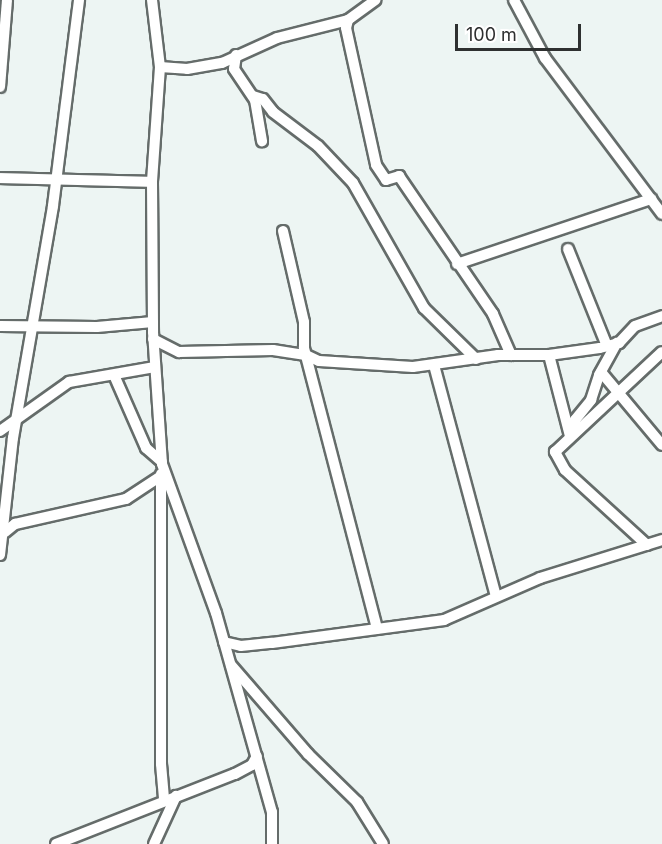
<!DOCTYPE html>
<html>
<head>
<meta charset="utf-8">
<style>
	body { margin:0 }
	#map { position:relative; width:662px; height:844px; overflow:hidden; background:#edf5f3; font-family:Inter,sans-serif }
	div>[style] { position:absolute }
	.roads { filter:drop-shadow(2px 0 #656c6a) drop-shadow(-2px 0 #656c6a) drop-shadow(0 2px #656c6a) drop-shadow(0 -2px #656c6a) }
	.minor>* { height:10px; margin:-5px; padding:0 5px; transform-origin:5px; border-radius:5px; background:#fff }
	span { translate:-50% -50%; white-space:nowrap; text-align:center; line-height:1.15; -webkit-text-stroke:6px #fff; paint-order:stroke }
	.scale { position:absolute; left:455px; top:24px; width:126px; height:27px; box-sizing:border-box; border:3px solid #2e3030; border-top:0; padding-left:8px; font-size:18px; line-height:21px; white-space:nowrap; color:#2e3030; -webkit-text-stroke:4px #fff; paint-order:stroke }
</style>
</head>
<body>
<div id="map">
	<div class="roads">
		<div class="minor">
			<i style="left:152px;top:0;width:67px;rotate:83.2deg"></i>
			<i style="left:160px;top:67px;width:115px;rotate:94deg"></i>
			<i style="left:152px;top:182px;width:150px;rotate:89.6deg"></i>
			<i style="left:153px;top:332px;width:132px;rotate:86.1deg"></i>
			<i style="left:162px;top:464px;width:158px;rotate:70.1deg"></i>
			<i style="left:216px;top:613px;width:207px;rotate:74.3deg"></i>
			<i style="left:272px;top:812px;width:32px;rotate:90deg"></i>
			<i style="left:514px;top:0;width:66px;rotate:61.9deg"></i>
			<i style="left:545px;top:58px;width:195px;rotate:53.1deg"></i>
			<i style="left:348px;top:20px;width:8px;rotate:104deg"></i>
			<i style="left:346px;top:28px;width:140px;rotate:77.6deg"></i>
			<i style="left:376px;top:165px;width:18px;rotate:56deg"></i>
			<i style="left:386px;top:180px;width:14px;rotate:-17deg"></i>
			<i style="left:399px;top:176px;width:167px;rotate:55.7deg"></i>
			<i style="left:493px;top:314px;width:45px;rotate:66.3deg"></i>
			<i style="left:236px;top:55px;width:14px;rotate:98deg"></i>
			<i style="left:234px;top:69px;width:37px;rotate:56deg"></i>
			<i style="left:255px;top:100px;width:42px;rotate:80.3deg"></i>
			<i style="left:160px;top:67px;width:27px;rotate:4deg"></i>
			<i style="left:187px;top:69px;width:36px;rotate:-10deg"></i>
			<i style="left:222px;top:63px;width:60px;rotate:-24.4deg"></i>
			<i style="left:277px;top:38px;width:73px;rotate:-14.2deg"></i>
			<i style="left:348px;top:20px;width:34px;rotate:-36deg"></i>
			<i style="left:0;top:87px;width:87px;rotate:-85.4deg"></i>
			<i style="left:253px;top:96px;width:10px;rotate:17deg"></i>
			<i style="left:263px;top:99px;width:16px;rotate:52deg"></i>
			<i style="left:273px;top:112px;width:56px;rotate:37.1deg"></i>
			<i style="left:318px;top:146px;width:51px;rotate:46.6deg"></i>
			<i style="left:353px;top:183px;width:144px;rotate:60.4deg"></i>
			<i style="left:424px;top:308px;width:73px;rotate:44.4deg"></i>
			<i style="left:0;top:178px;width:152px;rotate:1.5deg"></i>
			<i style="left:283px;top:231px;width:93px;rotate:77deg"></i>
			<i style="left:304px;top:322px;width:26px;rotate:90deg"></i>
			<i style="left:304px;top:348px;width:290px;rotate:75.4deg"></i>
			<i style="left:568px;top:249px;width:105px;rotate:68.1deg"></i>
			<i style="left:457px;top:264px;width:205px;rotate:-18.5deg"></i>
			<i style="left:0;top:326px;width:97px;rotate:0.6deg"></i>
			<i style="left:97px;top:327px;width:56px;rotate:-5.1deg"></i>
			<i style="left:153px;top:339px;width:29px;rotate:27deg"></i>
			<i style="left:179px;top:352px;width:94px;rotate:-1.2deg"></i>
			<i style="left:273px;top:350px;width:33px;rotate:9deg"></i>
			<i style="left:306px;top:355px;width:14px;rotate:25deg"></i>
			<i style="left:319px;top:361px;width:94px;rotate:3.7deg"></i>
			<i style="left:413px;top:367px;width:86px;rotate:-8deg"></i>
			<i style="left:498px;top:355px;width:51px"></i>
			<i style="left:549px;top:355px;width:51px;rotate:-7.8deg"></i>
			<i style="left:600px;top:348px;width:20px;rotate:-15deg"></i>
			<i style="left:619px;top:343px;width:23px;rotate:-47deg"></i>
			<i style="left:635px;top:326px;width:29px;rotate:-20deg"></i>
			<i style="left:549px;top:355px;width:84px;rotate:75.5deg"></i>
			<i style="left:434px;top:365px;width:239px;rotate:75deg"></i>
			<i style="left:601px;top:372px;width:95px;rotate:50.1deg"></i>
			<i style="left:114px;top:375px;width:80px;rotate:66.3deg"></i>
			<i style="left:146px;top:448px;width:21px;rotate:41deg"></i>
			<i style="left:576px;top:430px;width:10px;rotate:-96deg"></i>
			<i style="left:575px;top:420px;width:26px;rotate:-51deg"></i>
			<i style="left:591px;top:400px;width:26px;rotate:-72deg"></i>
			<i style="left:599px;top:375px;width:37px;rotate:-61deg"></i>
			<i style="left:0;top:431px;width:85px;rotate:-35.4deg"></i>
			<i style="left:69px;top:382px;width:87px;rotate:-9.9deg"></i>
			<i style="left:161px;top:474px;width:290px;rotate:90deg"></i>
			<i style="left:161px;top:764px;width:37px;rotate:85deg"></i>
			<i style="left:5px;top:532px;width:13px;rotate:-39deg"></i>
			<i style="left:15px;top:524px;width:114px;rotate:-12.7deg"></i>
			<i style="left:126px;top:499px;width:42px;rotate:-33.3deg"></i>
			<i style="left:647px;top:545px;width:111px;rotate:-137.6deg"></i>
			<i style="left:565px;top:470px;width:21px;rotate:-119deg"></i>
			<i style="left:555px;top:452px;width:146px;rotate:-43.1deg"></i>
			<i style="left:0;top:555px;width:118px;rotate:-83.7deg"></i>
			<i style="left:13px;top:438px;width:235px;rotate:-80.2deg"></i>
			<i style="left:53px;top:206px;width:208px;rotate:-82.8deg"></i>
			<i style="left:224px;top:642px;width:17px;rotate:13deg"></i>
			<i style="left:241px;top:646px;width:31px;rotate:-6deg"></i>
			<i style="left:272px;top:643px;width:174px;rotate:-7.6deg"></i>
			<i style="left:444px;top:620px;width:105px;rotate:-23.6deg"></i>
			<i style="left:540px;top:578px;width:128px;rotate:-17.3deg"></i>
			<i style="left:231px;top:665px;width:118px;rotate:49.1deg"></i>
			<i style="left:308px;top:754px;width:69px;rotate:44.4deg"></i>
			<i style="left:357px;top:802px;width:49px;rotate:58.2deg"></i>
			<i style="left:56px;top:844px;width:192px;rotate:-21.4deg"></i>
			<i style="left:235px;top:774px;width:19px;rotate:-28deg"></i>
			<i style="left:252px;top:765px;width:10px;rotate:-61deg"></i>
			<i style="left:154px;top:844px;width:53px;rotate:-65.4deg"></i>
		</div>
	</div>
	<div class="scale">100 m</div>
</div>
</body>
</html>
